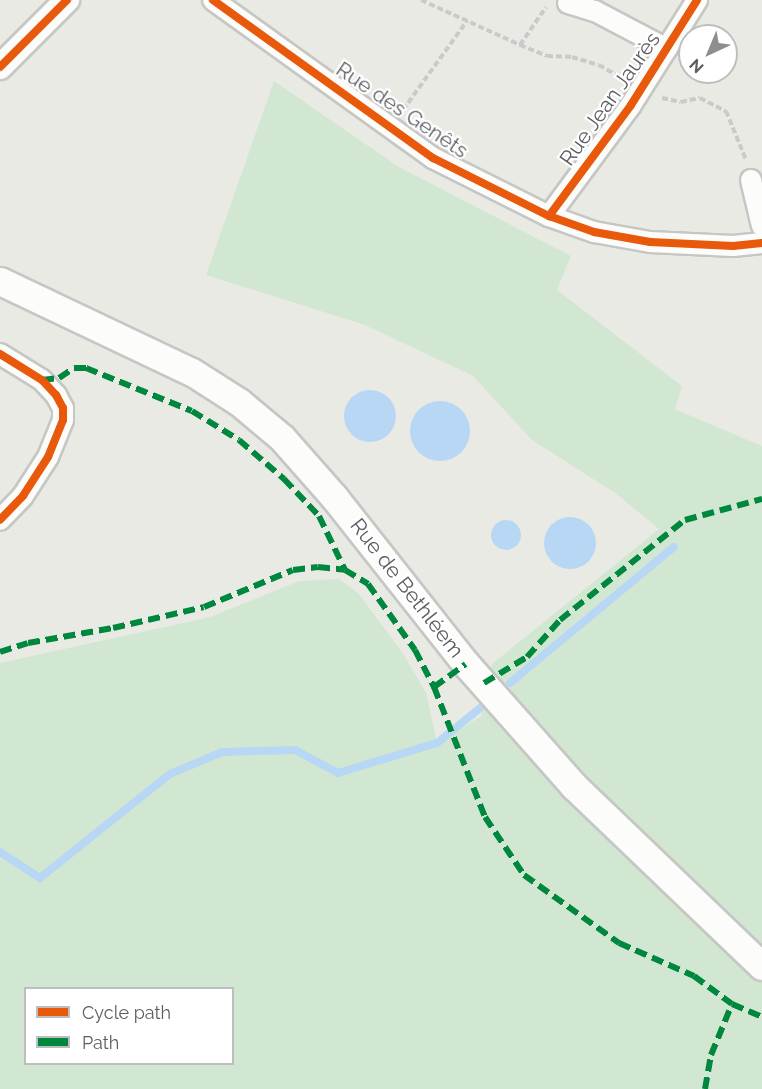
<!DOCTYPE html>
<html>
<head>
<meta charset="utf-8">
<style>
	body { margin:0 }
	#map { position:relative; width:762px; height:1089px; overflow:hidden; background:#eaeae5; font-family:Raleway,sans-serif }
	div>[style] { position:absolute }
	.green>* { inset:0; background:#d2e7d2 }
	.water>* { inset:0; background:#b8d7f5 }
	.round { border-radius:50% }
	.stream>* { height:8px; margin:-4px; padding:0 4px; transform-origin:4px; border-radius:4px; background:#b8d7f5 }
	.path>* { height:4px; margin-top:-2px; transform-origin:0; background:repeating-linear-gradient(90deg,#c7cbca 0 6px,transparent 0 9px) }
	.roads { filter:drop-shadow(2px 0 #c6c7c5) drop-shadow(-2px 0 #c6c7c5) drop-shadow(0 2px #c6c7c5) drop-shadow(0 -2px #c6c7c5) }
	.minor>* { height:20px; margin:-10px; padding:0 10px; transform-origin:10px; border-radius:10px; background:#fcfcfb }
	.tertiary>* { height:24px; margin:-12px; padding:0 12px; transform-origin:12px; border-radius:12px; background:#fcfcfb }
	.secondary>* { height:27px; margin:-13.5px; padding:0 13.5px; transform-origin:13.5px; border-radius:13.5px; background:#fcfcfb }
	.quiet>* { height:6px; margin-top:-3px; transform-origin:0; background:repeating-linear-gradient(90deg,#00873e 0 12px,transparent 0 18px) }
	.cycleway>* { height:8px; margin:-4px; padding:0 4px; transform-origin:4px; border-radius:4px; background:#e8590c }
	span { translate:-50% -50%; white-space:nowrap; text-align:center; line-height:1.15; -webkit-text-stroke:4.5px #fff; paint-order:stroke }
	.street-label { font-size:21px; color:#5a5d62 }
	.legend { position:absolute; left:24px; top:987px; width:210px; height:78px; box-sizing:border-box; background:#fff; border:2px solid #bdbec0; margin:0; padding:8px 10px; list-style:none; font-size:18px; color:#5a5d62 }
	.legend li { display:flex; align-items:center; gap:12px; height:30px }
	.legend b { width:30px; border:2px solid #bdbec0 }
	.north { position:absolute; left:678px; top:24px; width:60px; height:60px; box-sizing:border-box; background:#fff; border:2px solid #bdbec0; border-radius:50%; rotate:224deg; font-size:16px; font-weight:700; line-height:24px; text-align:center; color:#5a5d62 }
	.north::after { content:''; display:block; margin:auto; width:21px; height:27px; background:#8c8e90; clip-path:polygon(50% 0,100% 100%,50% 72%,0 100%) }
</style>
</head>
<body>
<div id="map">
	<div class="green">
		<i style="clip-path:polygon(evenodd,274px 81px,399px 167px,571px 256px,557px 290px,682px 386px,675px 409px,762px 446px,762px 1089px,0 1089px,0 663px,210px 617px,299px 581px,339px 579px,359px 594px,404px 655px,426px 693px,437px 743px,481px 716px,492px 664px,659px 529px,615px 493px,532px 440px,473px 376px,365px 325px,206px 275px,274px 81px,26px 988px,232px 988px,232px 1064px,26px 1064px,26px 988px)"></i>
	</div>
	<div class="water">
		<i class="round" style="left:344px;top:390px;width:52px;height:52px"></i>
		<i class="round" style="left:410px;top:401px;width:60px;height:60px"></i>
		<i class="round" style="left:544px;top:517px;width:52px;height:52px"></i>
		<i class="round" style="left:491px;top:520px;width:30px;height:30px"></i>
	</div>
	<div class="stream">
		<i style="left:510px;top:683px;width:213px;rotate:-39.7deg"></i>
		<i style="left:0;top:852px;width:48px;rotate:33deg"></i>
		<i style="left:40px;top:878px;width:166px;rotate:-38.7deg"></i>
		<i style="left:170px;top:774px;width:56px;rotate:-22.9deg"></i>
		<i style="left:222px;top:752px;width:73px;rotate:-1.6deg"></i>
		<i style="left:295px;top:750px;width:49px;rotate:28.1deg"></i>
		<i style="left:338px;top:773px;width:103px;rotate:-16.9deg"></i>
		<i style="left:437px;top:743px;width:55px;rotate:-39.1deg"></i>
	</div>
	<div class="path">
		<i style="left:421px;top:0;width:109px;rotate:24.4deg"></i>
		<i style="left:520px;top:45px;width:46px;rotate:-55.6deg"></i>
		<i style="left:520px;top:45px;width:29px;rotate:22deg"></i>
		<i style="left:547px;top:56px;width:25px;rotate:2deg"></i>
		<i style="left:572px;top:57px;width:28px;rotate:17deg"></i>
		<i style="left:599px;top:65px;width:28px;rotate:30deg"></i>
		<i style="left:662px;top:98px;width:19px;rotate:12deg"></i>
		<i style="left:681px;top:102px;width:19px;rotate:-12deg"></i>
		<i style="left:700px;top:98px;width:29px;rotate:27deg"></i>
		<i style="left:726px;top:111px;width:53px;rotate:67.8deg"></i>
		<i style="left:403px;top:110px;width:110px;rotate:-54.3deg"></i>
	</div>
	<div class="roads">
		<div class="minor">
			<i style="left:213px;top:0;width:271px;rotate:35.7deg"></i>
			<i style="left:433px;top:158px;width:130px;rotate:26.6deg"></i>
			<i style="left:549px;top:216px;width:48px;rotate:19.6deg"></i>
			<i style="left:594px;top:232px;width:57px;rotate:10.1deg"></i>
			<i style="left:650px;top:242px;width:83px;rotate:2.8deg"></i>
			<i style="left:733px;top:246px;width:29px;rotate:-6deg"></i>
			<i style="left:568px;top:3px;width:28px;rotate:17deg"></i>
			<i style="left:595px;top:11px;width:81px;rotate:27.8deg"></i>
			<i style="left:751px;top:180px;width:47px;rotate:76.6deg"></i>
			<i style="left:549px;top:216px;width:138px;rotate:-53.5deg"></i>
			<i style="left:631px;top:105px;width:124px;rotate:-57.8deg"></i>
			<i style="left:0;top:354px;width:49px;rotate:31.8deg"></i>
			<i style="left:42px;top:380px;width:21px;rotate:47deg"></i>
			<i style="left:56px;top:395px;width:15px;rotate:62deg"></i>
			<i style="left:63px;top:408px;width:12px;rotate:90deg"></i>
			<i style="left:63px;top:420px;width:40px;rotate:112deg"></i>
			<i style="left:48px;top:457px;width:46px;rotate:122.7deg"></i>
			<i style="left:23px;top:496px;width:33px;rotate:134deg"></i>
		</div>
		<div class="tertiary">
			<i style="left:0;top:67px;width:95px;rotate:-45deg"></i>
		</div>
		<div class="secondary">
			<i style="left:0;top:281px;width:212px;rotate:25.4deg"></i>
			<i style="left:192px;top:372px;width:56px;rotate:32.6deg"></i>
			<i style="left:239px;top:402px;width:56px;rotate:39.9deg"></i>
			<i style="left:282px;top:438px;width:79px;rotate:48.6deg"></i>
			<i style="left:334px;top:497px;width:213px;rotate:51.7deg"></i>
			<i style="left:466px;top:664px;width:163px;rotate:48.5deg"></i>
			<i style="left:574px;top:786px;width:260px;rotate:43.8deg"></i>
		</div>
	</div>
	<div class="quiet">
		<i style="left:42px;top:380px;width:17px;rotate:-7deg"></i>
		<i style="left:59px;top:378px;width:18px;rotate:-34deg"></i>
		<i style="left:74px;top:368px;width:12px"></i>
		<i style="left:86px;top:368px;width:114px;rotate:22.1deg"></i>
		<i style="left:192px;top:411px;width:55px;rotate:31.7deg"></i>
		<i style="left:239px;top:440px;width:60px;rotate:40.9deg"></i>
		<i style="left:284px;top:479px;width:51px;rotate:46.6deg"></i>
		<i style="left:319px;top:516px;width:60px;rotate:64.3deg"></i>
		<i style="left:0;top:652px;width:29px;rotate:-18deg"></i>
		<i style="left:28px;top:643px;width:86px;rotate:-10deg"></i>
		<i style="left:113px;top:628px;width:93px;rotate:-13deg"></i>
		<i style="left:204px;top:607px;width:96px;rotate:-22.6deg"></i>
		<i style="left:293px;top:570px;width:25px;rotate:-7deg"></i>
		<i style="left:318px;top:567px;width:27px;rotate:6deg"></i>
		<i style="left:345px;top:570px;width:27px;rotate:31deg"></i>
		<i style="left:368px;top:584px;width:81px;rotate:54.5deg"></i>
		<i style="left:415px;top:650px;width:42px;rotate:62.8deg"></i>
		<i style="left:434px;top:687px;width:140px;rotate:68.6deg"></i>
		<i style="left:485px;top:817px;width:70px;rotate:56.1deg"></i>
		<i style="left:524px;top:875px;width:117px;rotate:35.6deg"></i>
		<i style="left:619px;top:943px;width:82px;rotate:23.7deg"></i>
		<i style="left:694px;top:976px;width:47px;rotate:36.4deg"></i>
		<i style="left:732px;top:1004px;width:33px;rotate:23deg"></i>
		<i style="left:484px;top:683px;width:50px;rotate:-31.2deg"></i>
		<i style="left:527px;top:657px;width:50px;rotate:-48.3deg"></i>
		<i style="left:560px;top:620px;width:160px;rotate:-38.7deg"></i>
		<i style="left:685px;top:520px;width:80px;rotate:-15.3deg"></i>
		<i style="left:434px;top:687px;width:39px;rotate:-36deg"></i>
		<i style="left:705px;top:1089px;width:35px;rotate:-80deg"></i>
		<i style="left:711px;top:1055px;width:55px;rotate:-67.6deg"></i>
	</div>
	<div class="cycleway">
		<i style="left:213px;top:0;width:271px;rotate:35.7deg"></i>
		<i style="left:433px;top:158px;width:130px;rotate:26.6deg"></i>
		<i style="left:549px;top:216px;width:48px;rotate:19.6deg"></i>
		<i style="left:594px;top:232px;width:57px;rotate:10.1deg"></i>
		<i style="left:650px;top:242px;width:83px;rotate:2.8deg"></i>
		<i style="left:733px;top:246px;width:29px;rotate:-6deg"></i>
		<i style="left:0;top:67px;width:95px;rotate:-45deg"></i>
		<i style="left:549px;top:216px;width:138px;rotate:-53.5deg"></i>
		<i style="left:631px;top:105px;width:124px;rotate:-57.8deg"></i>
		<i style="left:0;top:354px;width:49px;rotate:31.8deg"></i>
		<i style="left:42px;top:380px;width:21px;rotate:47deg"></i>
		<i style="left:56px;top:395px;width:15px;rotate:62deg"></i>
		<i style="left:63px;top:408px;width:12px;rotate:90deg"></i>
		<i style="left:63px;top:420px;width:40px;rotate:112deg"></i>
		<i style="left:48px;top:457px;width:46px;rotate:122.7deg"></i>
		<i style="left:23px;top:496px;width:33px;rotate:134deg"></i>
	</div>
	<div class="street-label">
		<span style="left:610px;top:99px;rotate:-55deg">Rue Jean Jaurès</span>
		<span style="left:402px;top:110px;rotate:34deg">Rue des Genêts</span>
		<span style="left:407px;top:588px;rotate:52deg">Rue de Bethléem</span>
	</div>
	<ul class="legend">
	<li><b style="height:8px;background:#e8590c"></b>Cycle path</li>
	<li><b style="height:8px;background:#00873e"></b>Path</li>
	</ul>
	<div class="north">N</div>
</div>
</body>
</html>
